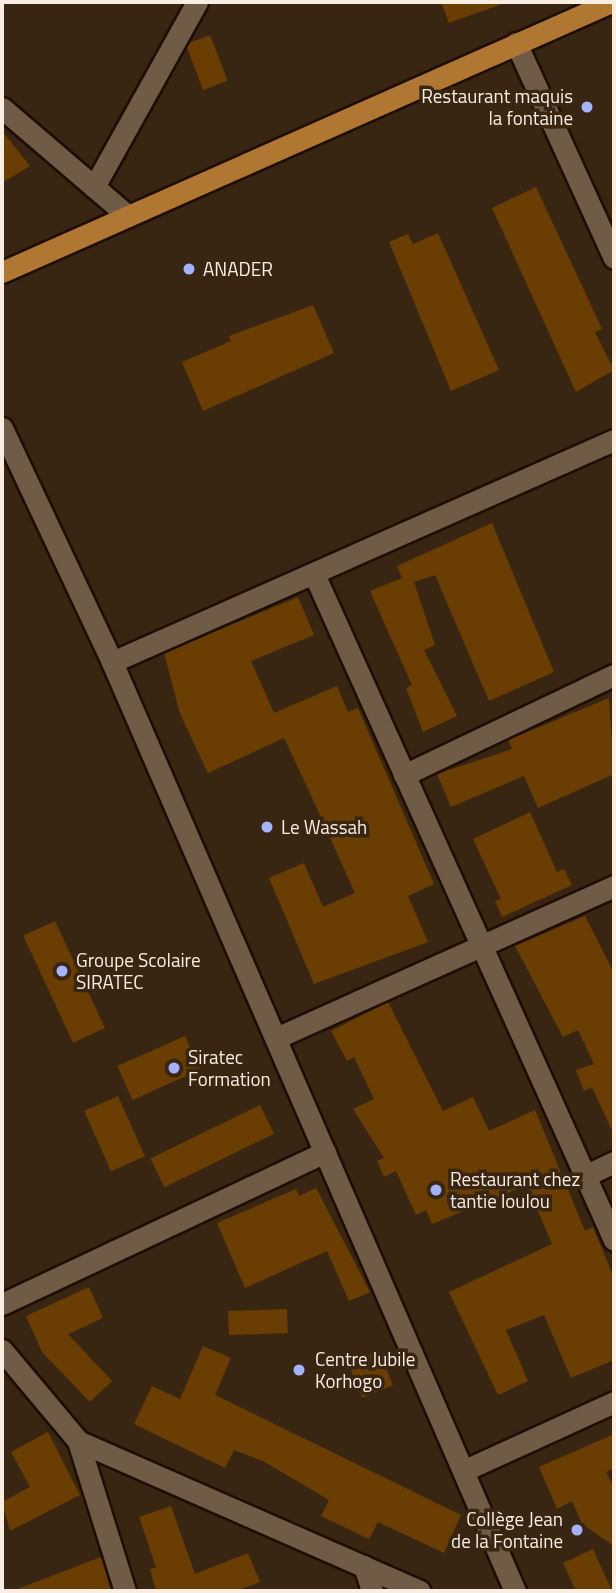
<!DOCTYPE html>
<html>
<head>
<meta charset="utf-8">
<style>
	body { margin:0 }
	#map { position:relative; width:616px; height:1593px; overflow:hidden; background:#382613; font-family:"Titillium Web",sans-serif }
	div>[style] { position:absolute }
	.building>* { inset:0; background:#6a3e03; transform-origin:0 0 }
	.roads { filter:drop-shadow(2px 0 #1f0e00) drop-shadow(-2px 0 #1f0e00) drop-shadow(0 2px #1f0e00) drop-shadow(0 -2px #1f0e00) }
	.minor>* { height:21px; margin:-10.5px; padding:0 10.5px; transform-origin:10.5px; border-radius:10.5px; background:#705b47 }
	.primary>* { height:21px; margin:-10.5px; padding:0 10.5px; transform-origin:10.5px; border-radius:10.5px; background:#b07733 }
	.dots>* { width:19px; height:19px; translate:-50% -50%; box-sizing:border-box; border:4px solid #382613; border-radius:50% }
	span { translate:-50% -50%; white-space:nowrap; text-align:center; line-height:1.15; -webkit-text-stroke:7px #382613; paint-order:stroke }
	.poi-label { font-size:19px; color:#faede2 }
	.right { translate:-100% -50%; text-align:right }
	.left { translate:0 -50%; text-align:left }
	.frame { position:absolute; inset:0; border:4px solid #faede2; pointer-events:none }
</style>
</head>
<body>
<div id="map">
	<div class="building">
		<i style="clip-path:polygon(441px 2px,502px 2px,502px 4px,449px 23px)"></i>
		<i style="left:210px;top:35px;width:49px;height:26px;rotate:69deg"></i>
		<i style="clip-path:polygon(2px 131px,30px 166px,2px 183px)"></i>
		<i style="clip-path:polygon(536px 187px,602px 329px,595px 332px,614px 370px,576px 392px,492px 208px)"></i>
		<i style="clip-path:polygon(438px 233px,499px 370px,451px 391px,389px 242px,408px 234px,413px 244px)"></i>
		<i style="clip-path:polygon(313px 305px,334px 353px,203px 411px,182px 362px,231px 341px,229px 336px)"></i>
		<i style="clip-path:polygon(492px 523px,554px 672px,489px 701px,435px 575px,414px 582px,435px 645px,424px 650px,457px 716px,423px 732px,406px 688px,412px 685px,370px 591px,402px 578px,397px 566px)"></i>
		<i style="clip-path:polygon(298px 597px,314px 635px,251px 661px,274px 713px,337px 686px,348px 712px,358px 708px,434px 884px,408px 896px,428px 942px,314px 984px,269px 878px,304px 863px,323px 907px,355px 893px,309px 791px,284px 738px,208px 773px,180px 714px,164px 653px)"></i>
		<i style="clip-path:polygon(609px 698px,614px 774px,538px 808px,524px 776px,451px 807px,437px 774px,512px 749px,508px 740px)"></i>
		<i style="clip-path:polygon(530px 812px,557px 872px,564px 869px,572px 885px,502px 917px,495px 901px,501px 899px,473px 839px)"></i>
		<i style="clip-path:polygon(585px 916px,614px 973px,614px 1135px,592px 1087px,584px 1091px,576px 1070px,594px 1064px,578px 1030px,563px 1037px,515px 946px)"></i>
		<i style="left:55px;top:921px;width:118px;height:35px;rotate:65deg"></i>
		<i style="clip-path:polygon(388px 1002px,443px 1111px,473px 1097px,489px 1131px,535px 1110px,585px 1231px,593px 1227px,614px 1278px,614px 1360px,571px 1378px,544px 1315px,506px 1330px,528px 1381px,498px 1395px,449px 1292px,552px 1244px,527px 1185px,432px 1224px,426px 1210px,416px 1215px,396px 1171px,384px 1177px,377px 1161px,384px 1158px,353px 1109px,374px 1099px,354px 1057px,347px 1061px,331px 1031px)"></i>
		<i style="left:185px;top:1036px;width:37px;height:74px;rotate:66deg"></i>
		<i style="left:118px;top:1096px;width:66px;height:37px;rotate:66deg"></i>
		<i style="left:260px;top:1105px;width:32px;height:122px;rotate:64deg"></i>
		<i style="clip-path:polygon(316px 1188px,370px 1292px,349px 1301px,327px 1251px,245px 1288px,217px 1223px,296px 1189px,299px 1196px)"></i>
		<i style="clip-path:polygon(89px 1287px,103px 1318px,68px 1334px,112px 1381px,90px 1402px,42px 1352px,26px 1316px)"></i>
		<i style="left:287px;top:1309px;width:24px;height:59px;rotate:88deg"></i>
		<i style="clip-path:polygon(203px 1346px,231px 1358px,215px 1395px,461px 1515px,444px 1553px,378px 1522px,369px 1539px,321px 1516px,329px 1500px,263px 1461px,234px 1450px,225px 1468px,134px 1424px,152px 1386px,180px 1399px)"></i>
		<i style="left:379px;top:1351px;width:37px;height:33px;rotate:68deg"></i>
		<i style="clip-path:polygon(48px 1432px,80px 1495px,10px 1531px,2px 1502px,30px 1487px,11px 1452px)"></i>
		<i style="clip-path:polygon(614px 1434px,614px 1468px,606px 1472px,614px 1488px,614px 1546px,582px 1524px,572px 1501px,557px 1509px,539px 1467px)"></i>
		<i style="clip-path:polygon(171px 1506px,195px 1574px,248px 1553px,260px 1582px,236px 1591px,156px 1591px,150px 1569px,156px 1567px,139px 1517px)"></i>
		<i style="clip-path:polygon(593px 1549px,612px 1591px,576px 1591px,563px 1563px)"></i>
		<i style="clip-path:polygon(101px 1557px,111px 1591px,15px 1591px,15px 1590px)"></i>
	</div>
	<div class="roads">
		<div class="minor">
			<i style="left:516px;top:43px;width:236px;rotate:65.5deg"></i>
			<i style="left:2px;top:108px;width:166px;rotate:40.6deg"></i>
			<i style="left:94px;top:187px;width:212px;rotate:-60.9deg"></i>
			<i style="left:2px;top:428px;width:259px;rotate:64.8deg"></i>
			<i style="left:112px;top:662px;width:1013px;rotate:66.55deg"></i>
			<i style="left:314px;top:574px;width:730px;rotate:65.75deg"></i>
			<i style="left:112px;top:662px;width:549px;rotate:-23.86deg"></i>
			<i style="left:404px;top:775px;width:233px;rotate:-25.5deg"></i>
			<i style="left:276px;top:1038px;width:371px;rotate:-24.2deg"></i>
			<i style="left:585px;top:1176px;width:32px;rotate:-26deg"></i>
			<i style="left:2px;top:1304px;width:357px;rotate:-25.2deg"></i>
			<i style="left:2px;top:1350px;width:119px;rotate:50.1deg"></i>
			<i style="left:78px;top:1441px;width:157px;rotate:72.6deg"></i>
			<i style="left:78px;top:1441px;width:373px;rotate:23.7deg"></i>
			<i style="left:465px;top:1470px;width:164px;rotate:-24.5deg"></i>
			<i style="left:364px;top:1566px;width:26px;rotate:72deg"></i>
		</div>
		<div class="primary">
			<i style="left:2px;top:272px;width:666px;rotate:-23.91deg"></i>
		</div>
	</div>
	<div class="dots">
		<i style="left:587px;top:107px;background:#a4b2fc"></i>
		<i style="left:189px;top:269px;background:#a4b2fc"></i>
		<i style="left:267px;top:827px;background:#a4b2fc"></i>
		<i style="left:62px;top:971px;background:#a4b2fc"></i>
		<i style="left:174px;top:1068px;background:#a4b2fc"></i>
		<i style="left:436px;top:1190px;background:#a4b2fc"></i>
		<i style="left:299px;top:1370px;background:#a4b2fc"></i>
		<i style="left:577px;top:1530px;background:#a4b2fc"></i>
	</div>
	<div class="poi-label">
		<span class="right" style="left:573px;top:107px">Restaurant maquis<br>la fontaine</span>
		<span class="left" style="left:203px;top:269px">ANADER</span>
		<span class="left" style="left:281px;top:827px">Le Wassah</span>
		<span class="left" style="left:76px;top:971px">Groupe Scolaire<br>SIRATEC</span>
		<span class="left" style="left:188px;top:1068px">Siratec<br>Formation</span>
		<span class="left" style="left:450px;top:1190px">Restaurant chez<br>tantie loulou</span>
		<span class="left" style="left:315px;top:1370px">Centre Jubile<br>Korhogo</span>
		<span class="right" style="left:563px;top:1530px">Collège Jean<br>de la Fontaine</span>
	</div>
	<div class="frame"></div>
</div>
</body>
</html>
